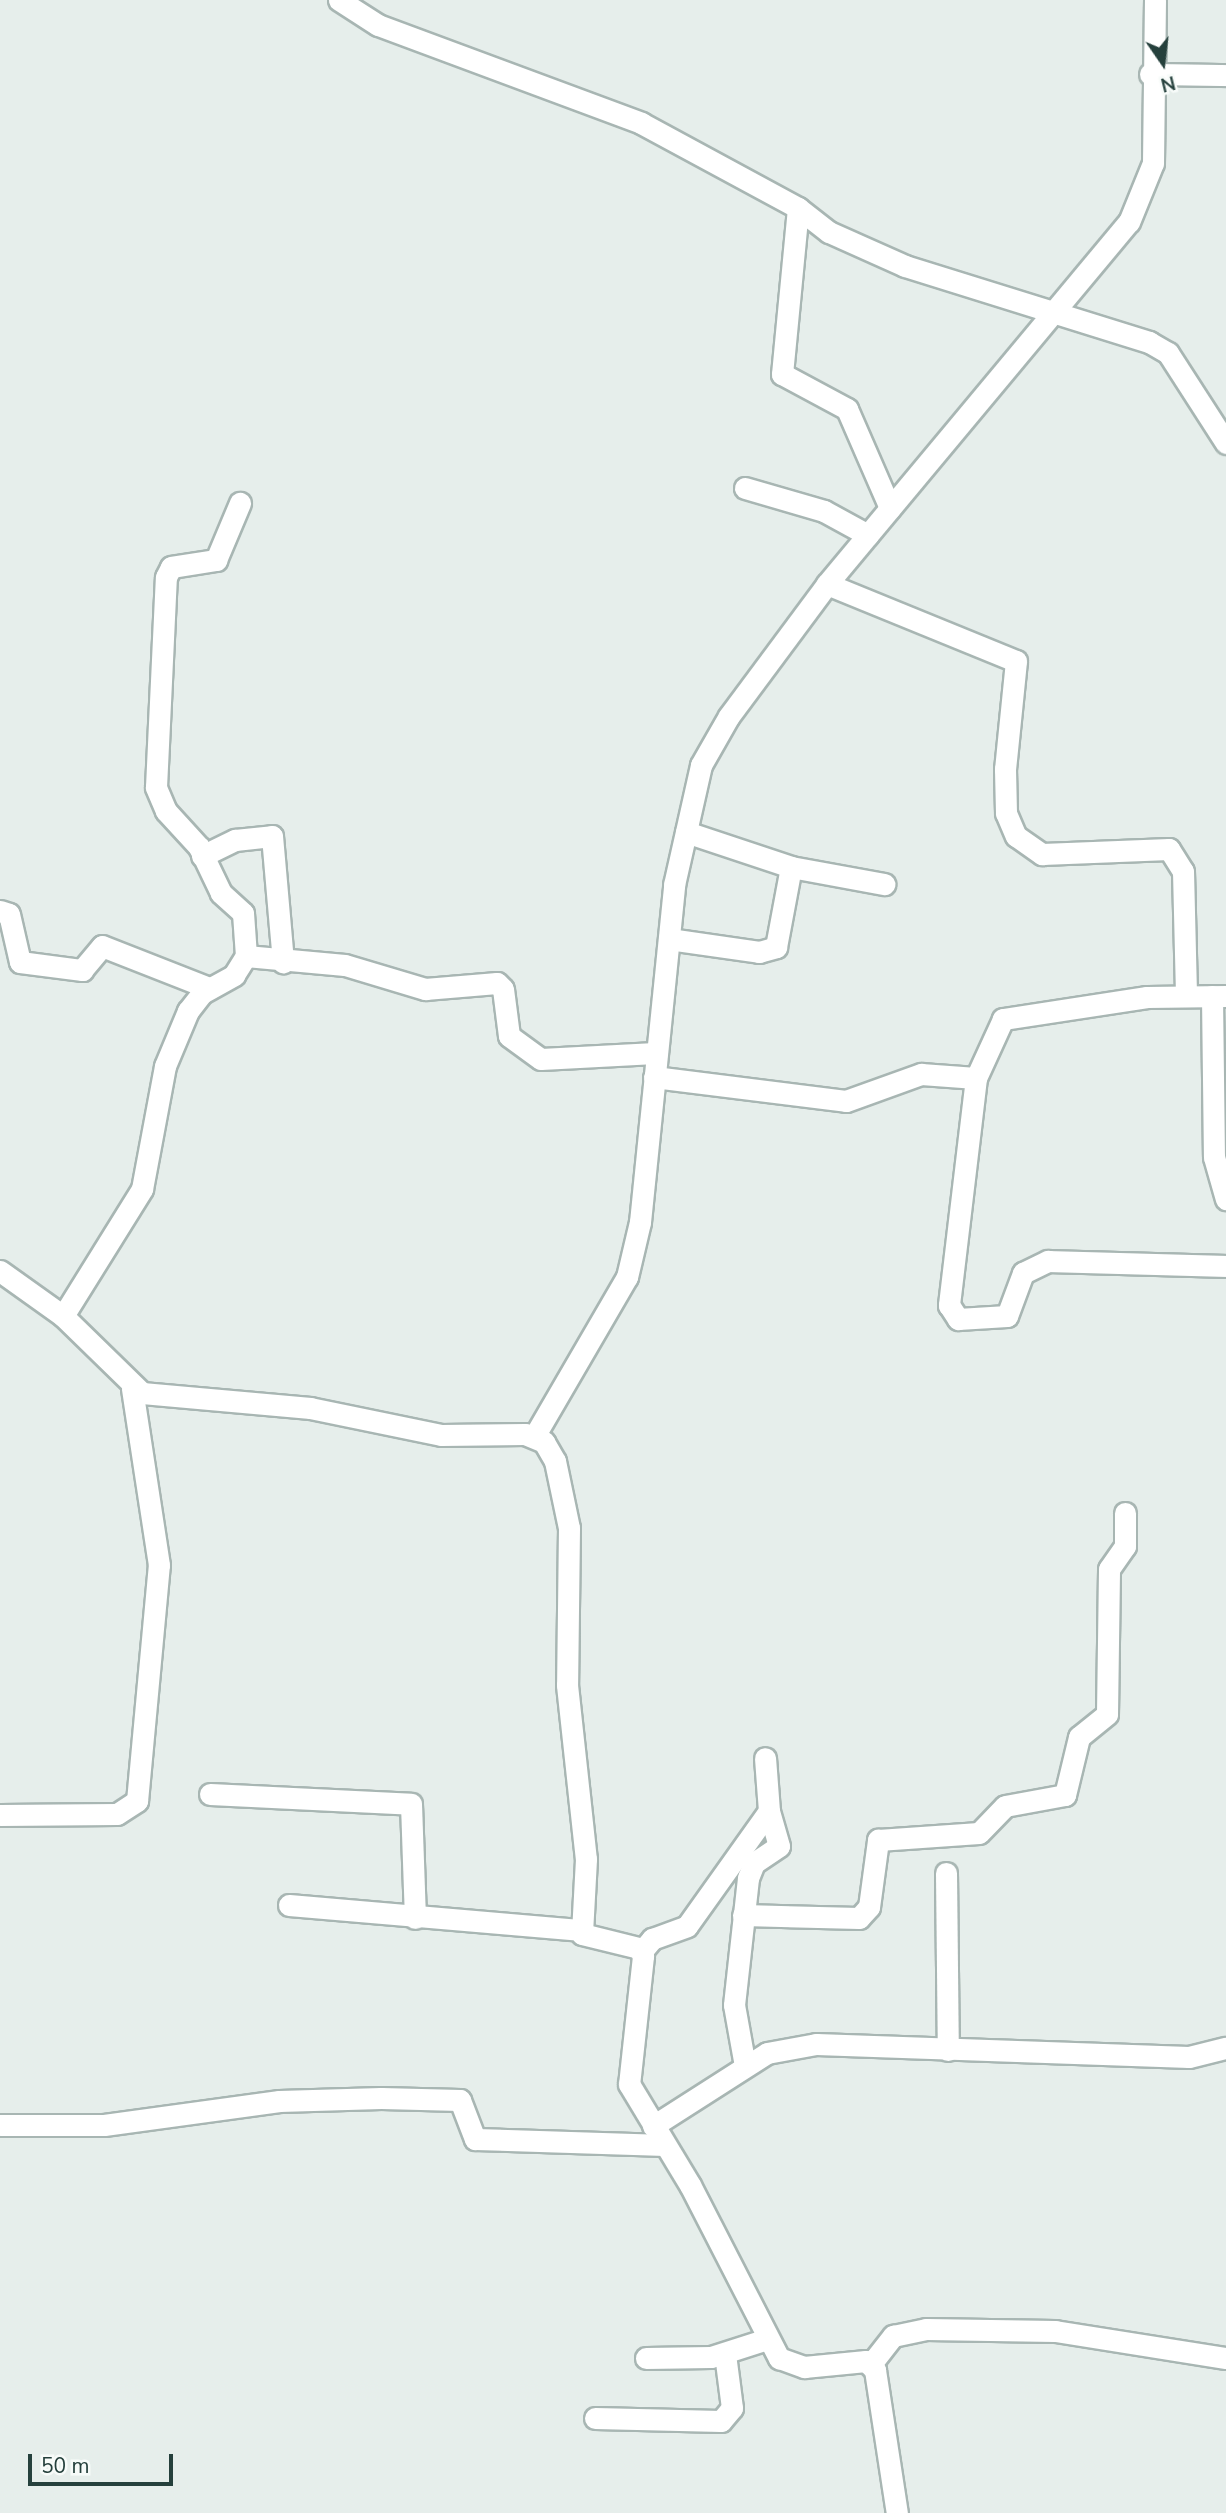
<!DOCTYPE html>
<html>
<head>
<meta charset="utf-8">
<style>
	body { margin:0 }
	#map { position:relative; width:1226px; height:2513px; overflow:hidden; background:#e6eeeb; font-family:"Nunito Sans",sans-serif }
	div>[style] { position:absolute }
	.roads { filter:drop-shadow(2px 0 #a8b6b3) drop-shadow(-2px 0 #a8b6b3) drop-shadow(0 2px #a8b6b3) drop-shadow(0 -2px #a8b6b3) }
	.minor>* { height:21px; margin:-10.5px; padding:0 10.5px; transform-origin:10.5px; border-radius:10.5px; background:#fff }
	.tertiary>* { height:21px; margin:-10.5px; padding:0 10.5px; transform-origin:10.5px; border-radius:10.5px; background:#fff }
	span { translate:-50% -50%; white-space:nowrap; text-align:center; line-height:1.15; -webkit-text-stroke:7px #f7fbf9; paint-order:stroke }
	.north { position:absolute; left:1128px; top:28px; width:70px; height:70px; -webkit-text-stroke:5px #f7fbf9; paint-order:stroke; rotate:166deg; font-size:19px; font-weight:700; line-height:28px; text-align:center; color:#25403c }
	.north::after { content:''; display:block; margin:auto; width:24px; height:32px; background:#25403c; clip-path:polygon(50% 0,100% 100%,50% 72%,0 100%) }
	.scale { position:absolute; left:28px; top:2454px; width:145px; height:32px; box-sizing:border-box; border:4px solid #25403c; border-top:0; padding-left:9px; font-size:21px; line-height:24px; white-space:nowrap; color:#25403c; -webkit-text-stroke:5px #f7fbf9; paint-order:stroke }
</style>
</head>
<body>
<div id="map">
	<div class="roads">
		<div class="minor">
			<i style="left:339px;top:0;width:46px;rotate:32.7deg"></i>
			<i style="left:378px;top:25px;width:281px;rotate:20.4deg"></i>
			<i style="left:641px;top:123px;width:179px;rotate:28.4deg"></i>
			<i style="left:798px;top:208px;width:39px;rotate:38deg"></i>
			<i style="left:829px;top:232px;width:83px;rotate:24.1deg"></i>
			<i style="left:905px;top:266px;width:256px;rotate:17.3deg"></i>
			<i style="left:1149px;top:342px;width:22px;rotate:30deg"></i>
			<i style="left:1168px;top:353px;width:107px;rotate:57.2deg"></i>
			<i style="left:1150px;top:74px;width:76px;rotate:0.8deg"></i>
			<i style="left:798px;top:208px;width:167px;rotate:95.5deg"></i>
			<i style="left:782px;top:374px;width:74px;rotate:28.3deg"></i>
			<i style="left:847px;top:409px;width:108px;rotate:66.5deg"></i>
			<i style="left:745px;top:488px;width:82px;rotate:16.2deg"></i>
			<i style="left:824px;top:511px;width:50px;rotate:28.6deg"></i>
			<i style="left:827px;top:584px;width:204px;rotate:22.2deg"></i>
			<i style="left:1016px;top:661px;width:109px;rotate:95.8deg"></i>
			<i style="left:1005px;top:769px;width:44px;rotate:88.7deg"></i>
			<i style="left:1006px;top:813px;width:25px;rotate:67deg"></i>
			<i style="left:1016px;top:836px;width:32px;rotate:35deg"></i>
			<i style="left:1042px;top:854px;width:127px;rotate:-2.3deg"></i>
			<i style="left:1169px;top:849px;width:26px;rotate:58deg"></i>
			<i style="left:1183px;top:871px;width:125px;rotate:88.6deg"></i>
			<i style="left:686px;top:832px;width:111px;rotate:18.4deg"></i>
			<i style="left:791px;top:867px;width:95px;rotate:10.4deg"></i>
			<i style="left:202px;top:856px;width:37px;rotate:-26deg"></i>
			<i style="left:235px;top:840px;width:37px;rotate:-6deg"></i>
			<i style="left:272px;top:836px;width:127px;rotate:85deg"></i>
			<i style="left:0;top:911px;width:9px;rotate:18deg"></i>
			<i style="left:9px;top:914px;width:49px;rotate:77.1deg"></i>
			<i style="left:20px;top:962px;width:63px;rotate:7.4deg"></i>
			<i style="left:82px;top:970px;width:31px;rotate:-50deg"></i>
			<i style="left:102px;top:946px;width:115px;rotate:21.4deg"></i>
			<i style="left:669px;top:939px;width:91px;rotate:8.2deg"></i>
			<i style="left:759px;top:952px;width:18px;rotate:-16deg"></i>
			<i style="left:776px;top:947px;width:81px;rotate:-79.4deg"></i>
			<i style="left:246px;top:956px;width:99px;rotate:5.2deg"></i>
			<i style="left:345px;top:965px;width:84px;rotate:16.7deg"></i>
			<i style="left:425px;top:989px;width:72px;rotate:-4.8deg"></i>
			<i style="left:497px;top:983px;width:8px;rotate:45deg"></i>
			<i style="left:503px;top:989px;width:47px;rotate:82.7deg"></i>
			<i style="left:509px;top:1036px;width:39px;rotate:36deg"></i>
			<i style="left:541px;top:1059px;width:114px;rotate:-3deg"></i>
			<i style="left:1212px;top:996px;width:161px;rotate:89.3deg"></i>
			<i style="left:1214px;top:1157px;width:44px;rotate:74.1deg"></i>
			<i style="left:1226px;top:996px;width:79px;rotate:179.3deg"></i>
			<i style="left:1147px;top:997px;width:146px;rotate:171.3deg"></i>
			<i style="left:1003px;top:1019px;width:65px;rotate:114.6deg"></i>
			<i style="left:976px;top:1078px;width:229px;rotate:96.8deg"></i>
			<i style="left:949px;top:1305px;width:17px;rotate:57deg"></i>
			<i style="left:958px;top:1319px;width:49px;rotate:-3.5deg"></i>
			<i style="left:1007px;top:1316px;width:46px;rotate:-69.6deg"></i>
			<i style="left:1023px;top:1273px;width:28px;rotate:-26deg"></i>
			<i style="left:1048px;top:1261px;width:178px;rotate:1.6deg"></i>
			<i style="left:654px;top:1077px;width:193px;rotate:7.1deg"></i>
			<i style="left:846px;top:1101px;width:80px;rotate:-19.8deg"></i>
			<i style="left:921px;top:1074px;width:55px;rotate:4.2deg"></i>
			<i style="left:0;top:1271px;width:77px;rotate:35.5deg"></i>
			<i style="left:63px;top:1316px;width:110px;rotate:44.3deg"></i>
			<i style="left:142px;top:1393px;width:169px;rotate:5.1deg"></i>
			<i style="left:310px;top:1408px;width:134px;rotate:11.6deg"></i>
			<i style="left:441px;top:1435px;width:84px;rotate:-0.7deg"></i>
			<i style="left:525px;top:1434px;width:21px;rotate:23deg"></i>
			<i style="left:544px;top:1442px;width:22px;rotate:60deg"></i>
			<i style="left:555px;top:1461px;width:68px;rotate:78.2deg"></i>
			<i style="left:569px;top:1528px;width:157px;rotate:90.7deg"></i>
			<i style="left:567px;top:1685px;width:175px;rotate:83.8deg"></i>
			<i style="left:586px;top:1859px;width:75px;rotate:93.1deg"></i>
			<i style="left:582px;top:1934px;width:59px;rotate:13.8deg"></i>
			<i style="left:639px;top:1948px;width:9px;rotate:63deg"></i>
			<i style="left:643px;top:1956px;width:129px;rotate:96.2deg"></i>
			<i style="left:629px;top:2084px;width:118px;rotate:58.9deg"></i>
			<i style="left:690px;top:2185px;width:195px;rotate:62.8deg"></i>
			<i style="left:779px;top:2358px;width:27px;rotate:20deg"></i>
			<i style="left:804px;top:2367px;width:62px;rotate:-5.5deg"></i>
			<i style="left:866px;top:2361px;width:13px;rotate:45deg"></i>
			<i style="left:875px;top:2370px;width:145px;rotate:81.3deg"></i>
			<i style="left:63px;top:1316px;width:150px;rotate:-58.1deg"></i>
			<i style="left:142px;top:1189px;width:125px;rotate:-79.4deg"></i>
			<i style="left:165px;top:1066px;width:60px;rotate:-67.3deg"></i>
			<i style="left:188px;top:1011px;width:23px;rotate:-52deg"></i>
			<i style="left:202px;top:993px;width:37px;rotate:-29deg"></i>
			<i style="left:234px;top:975px;width:22px;rotate:-58deg"></i>
			<i style="left:246px;top:956px;width:43px;rotate:-94deg"></i>
			<i style="left:243px;top:913px;width:30px;rotate:-138deg"></i>
			<i style="left:221px;top:893px;width:51px;rotate:-115.6deg"></i>
			<i style="left:199px;top:847px;width:49px;rotate:-132.5deg"></i>
			<i style="left:166px;top:811px;width:26px;rotate:-113deg"></i>
			<i style="left:156px;top:787px;width:210px;rotate:-87.3deg"></i>
			<i style="left:166px;top:577px;width:11px;rotate:-63deg"></i>
			<i style="left:171px;top:567px;width:46px;rotate:-8.8deg"></i>
			<i style="left:216px;top:560px;width:62px;rotate:-67.2deg"></i>
			<i style="left:535px;top:1435px;width:183px;rotate:-59.8deg"></i>
			<i style="left:627px;top:1277px;width:57px;rotate:-76.7deg"></i>
			<i style="left:640px;top:1222px;width:339px;rotate:-84.2deg"></i>
			<i style="left:674px;top:885px;width:123px;rotate:-77.3deg"></i>
			<i style="left:701px;top:765px;width:56px;rotate:-60.3deg"></i>
			<i style="left:729px;top:716px;width:164px;rotate:-53.4deg"></i>
			<i style="left:827px;top:584px;width:471px;rotate:-50.2deg"></i>
			<i style="left:1129px;top:222px;width:64px;rotate:-67.9deg"></i>
			<i style="left:1153px;top:163px;width:163px;rotate:-89.3deg"></i>
			<i style="left:210px;top:1794px;width:201px;rotate:2.8deg"></i>
			<i style="left:411px;top:1804px;width:114px;rotate:88deg"></i>
			<i style="left:0;top:1815px;width:117px;rotate:-0.5deg"></i>
			<i style="left:117px;top:1814px;width:24px;rotate:-33deg"></i>
			<i style="left:137px;top:1801px;width:237px;rotate:-84.7deg"></i>
			<i style="left:159px;top:1565px;width:179px;rotate:-98.7deg"></i>
			<i style="left:946px;top:1873px;width:177px;rotate:89.4deg"></i>
			<i style="left:289px;top:1905px;width:294px;rotate:4.9deg"></i>
			<i style="left:743px;top:1915px;width:116px;rotate:1.5deg"></i>
			<i style="left:859px;top:1918px;width:15px;rotate:-48deg"></i>
			<i style="left:869px;top:1907px;width:68px;rotate:-82.3deg"></i>
			<i style="left:878px;top:1840px;width:101px;rotate:-4deg"></i>
			<i style="left:979px;top:1833px;width:37px;rotate:-46deg"></i>
			<i style="left:1005px;top:1806px;width:61px;rotate:-10.4deg"></i>
			<i style="left:1065px;top:1795px;width:60px;rotate:-76.4deg"></i>
			<i style="left:1079px;top:1737px;width:36px;rotate:-39deg"></i>
			<i style="left:1107px;top:1714px;width:145px;rotate:-89.2deg"></i>
			<i style="left:1109px;top:1569px;width:28px;rotate:-55deg"></i>
			<i style="left:1125px;top:1546px;width:33px;rotate:-90deg"></i>
			<i style="left:642px;top:1951px;width:16px;rotate:-50deg"></i>
			<i style="left:652px;top:1939px;width:37px;rotate:-20deg"></i>
			<i style="left:687px;top:1926px;width:141px;rotate:-54.5deg"></i>
			<i style="left:769px;top:1811px;width:53px;rotate:-94.3deg"></i>
			<i style="left:745px;top:2066px;width:62px;rotate:-100.2deg"></i>
			<i style="left:734px;top:2005px;width:128px;rotate:-83.7deg"></i>
			<i style="left:748px;top:1878px;width:16px;rotate:-68deg"></i>
			<i style="left:754px;top:1863px;width:30px;rotate:-34deg"></i>
			<i style="left:779px;top:1846px;width:36px;rotate:-106deg"></i>
			<i style="left:0;top:2125px;width:104px"></i>
			<i style="left:104px;top:2125px;width:177px;rotate:-7.8deg"></i>
			<i style="left:279px;top:2101px;width:102px;rotate:-1.7deg"></i>
			<i style="left:381px;top:2098px;width:79px;rotate:1.5deg"></i>
			<i style="left:460px;top:2100px;width:42px;rotate:69deg"></i>
			<i style="left:475px;top:2139px;width:190px;rotate:1.8deg"></i>
			<i style="left:646px;top:2358px;width:65px;rotate:-0.9deg"></i>
			<i style="left:711px;top:2357px;width:59px;rotate:-17.8deg"></i>
			<i style="left:871px;top:2364px;width:36px;rotate:-52deg"></i>
			<i style="left:893px;top:2336px;width:34px;rotate:-12deg"></i>
			<i style="left:926px;top:2329px;width:129px;rotate:0.9deg"></i>
			<i style="left:1055px;top:2331px;width:173px;rotate:9deg"></i>
			<i style="left:595px;top:2418px;width:126px;rotate:1.4deg"></i>
			<i style="left:721px;top:2421px;width:17px;rotate:-50deg"></i>
			<i style="left:732px;top:2408px;width:54px;rotate:-97.4deg"></i>
		</div>
		<div class="tertiary">
			<i style="left:653px;top:2126px;width:135px;rotate:-32.6deg"></i>
			<i style="left:767px;top:2053px;width:50px;rotate:-10.4deg"></i>
			<i style="left:816px;top:2044px;width:373px;rotate:2deg"></i>
			<i style="left:1189px;top:2057px;width:38px;rotate:-14deg"></i>
		</div>
	</div>
	<div class="north">N</div>
	<div class="scale">50 m</div>
</div>
</body>
</html>
